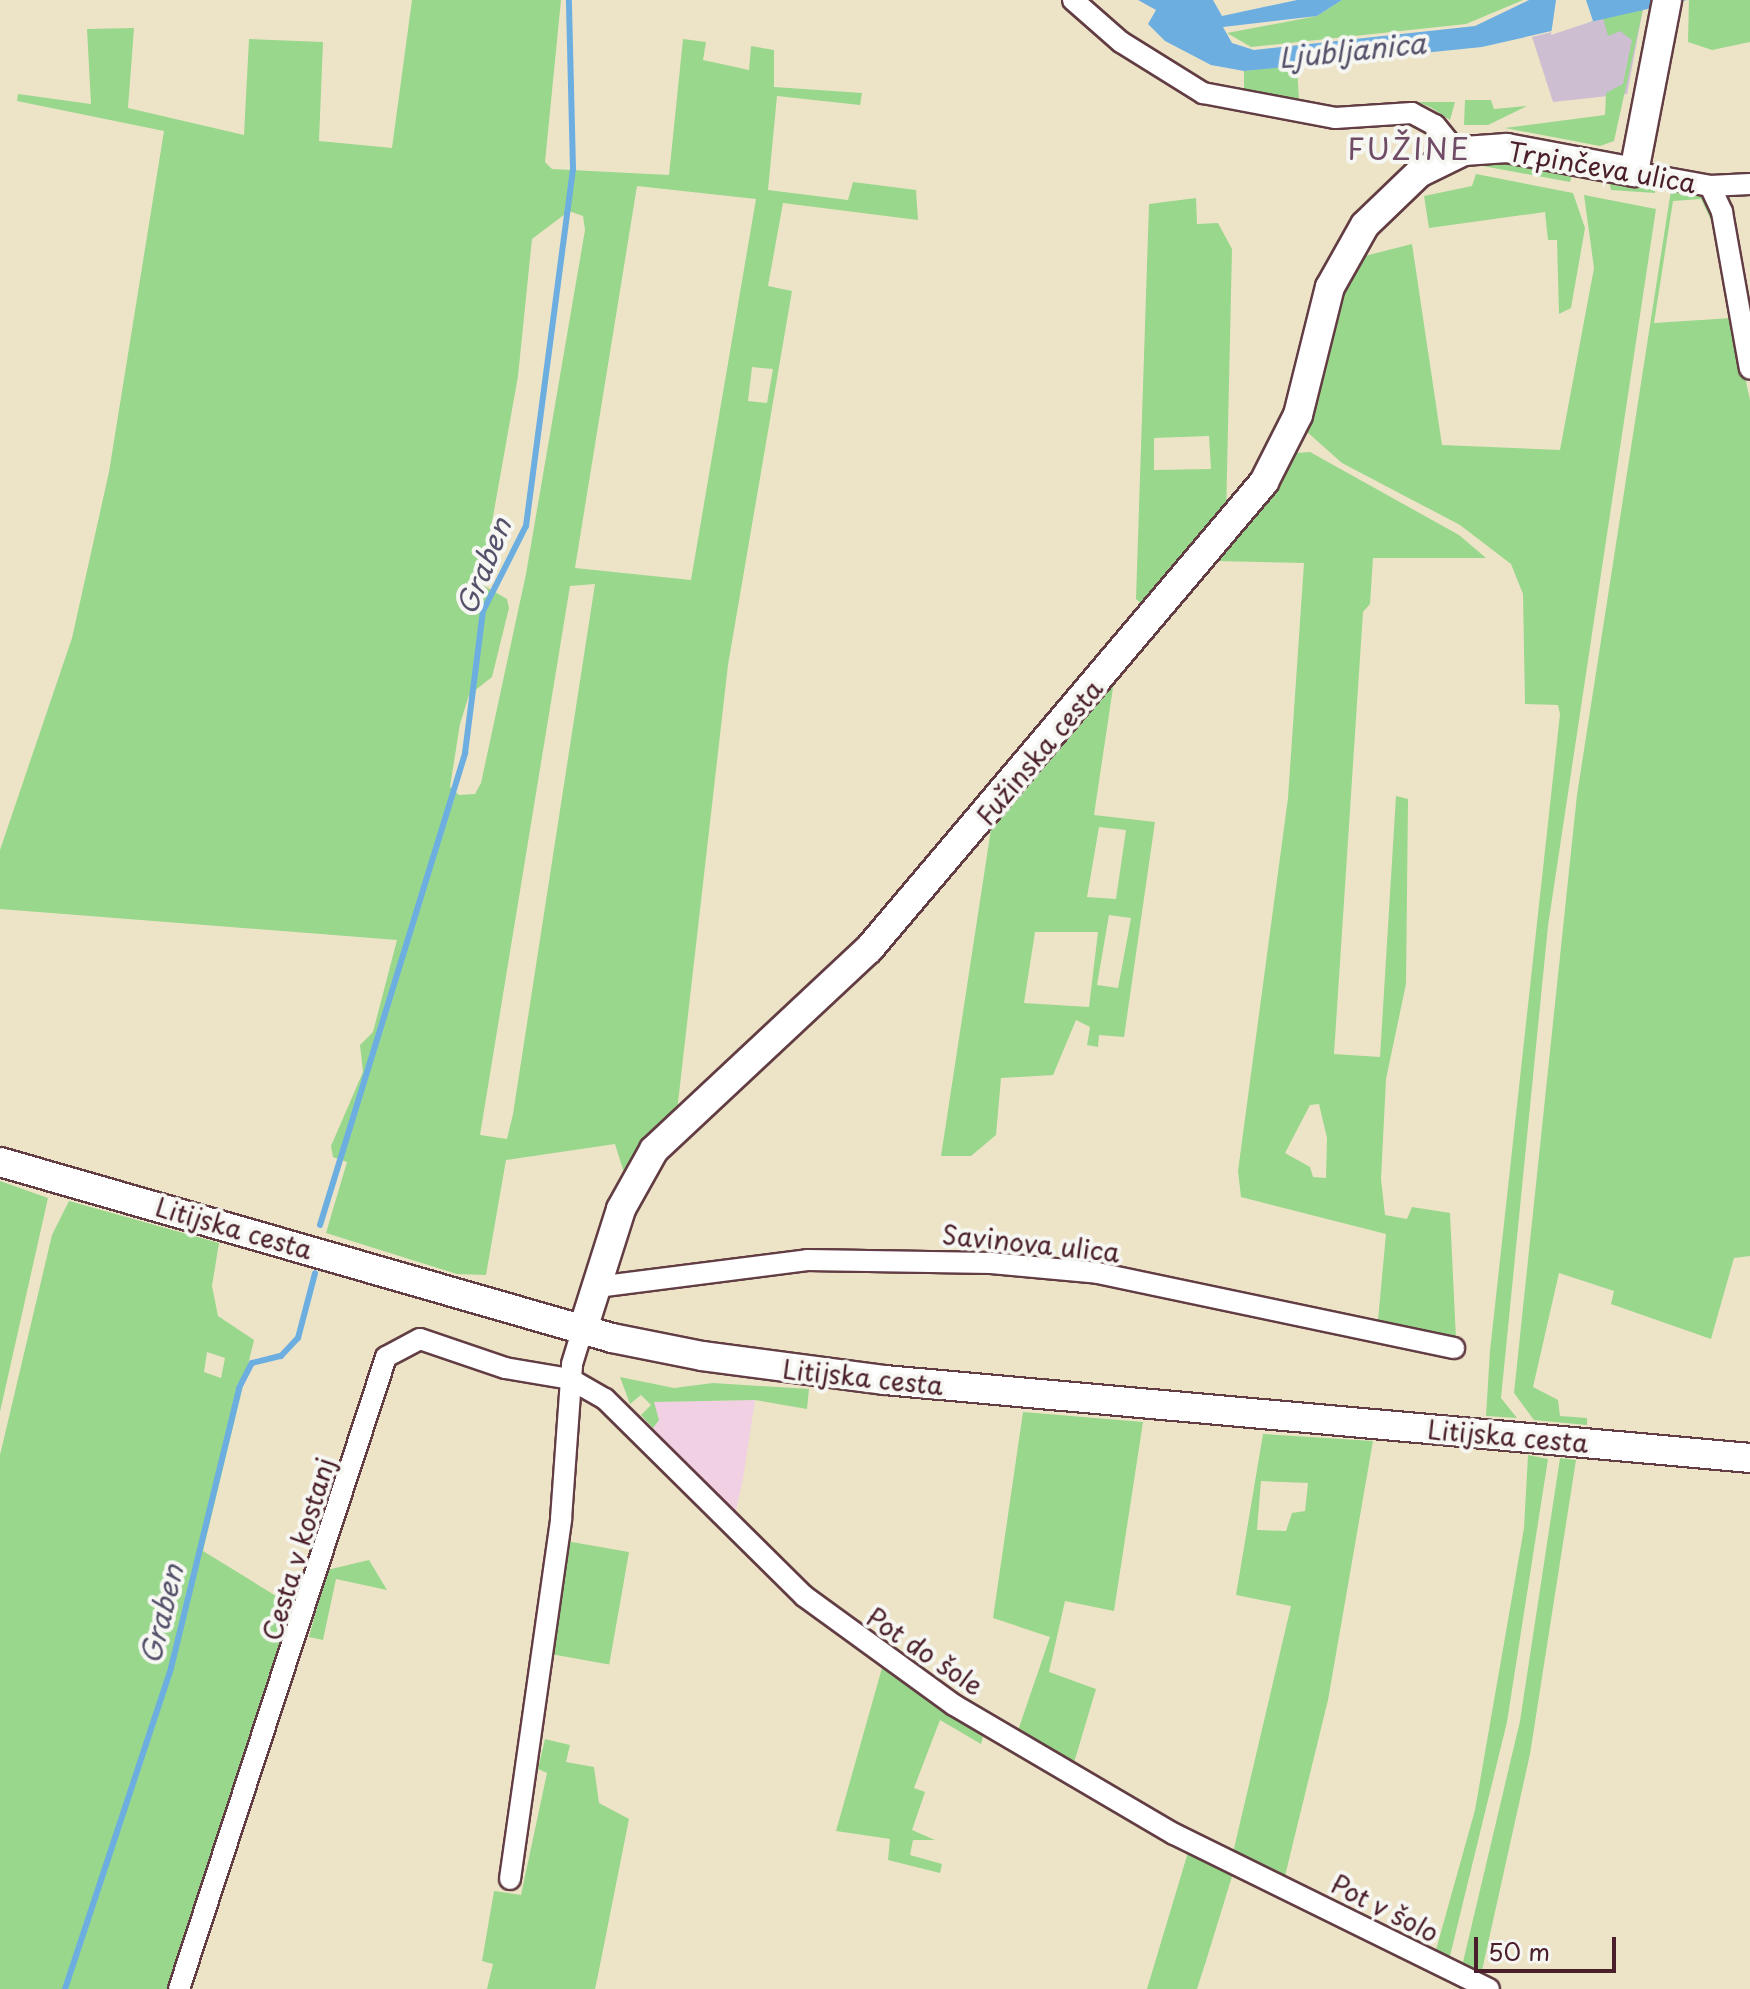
<!DOCTYPE html>
<html>
<head>
<meta charset="utf-8">
<style>
	body { margin:0 }
	#map { position:relative; width:1750px; height:1989px; overflow:hidden; background:#ede4c8; font-family:"Playpen Sans",sans-serif }
	div>[style] { position:absolute }
	.built>* { inset:0; background:#f1d0e3 }
	.industrial>* { inset:0; background:#cebed1 }
	.green>* { inset:0; background:#99d78c; transform-origin:0 0 }
	.water>* { inset:0; background:#6daee1 }
	.pier>* { inset:0; background:#ede4c8 }
	.stream>* { height:6px; margin:-3px; padding:0 3px; transform-origin:3px; border-radius:3px; background:#6daee1 }
	.roads { filter:drop-shadow(2px 0 #623d43) drop-shadow(-2px 0 #623d43) drop-shadow(0 2px #623d43) drop-shadow(0 -2px #623d43) }
	.street>* { height:20px; margin:-10px; padding:0 10px; transform-origin:10px; border-radius:10px; background:#fff }
	.secondary>* { height:28px; margin:-14px; padding:0 14px; transform-origin:14px; border-radius:14px; background:#fff }
	span { translate:-50% -50%; white-space:nowrap; text-align:center; line-height:1.15; -webkit-text-stroke:8px #f6f6f2; paint-order:stroke }
	.street-label { font-size:26px; color:#4a1f2b }
	.water-label { font-size:28px; color:#56516b; font-style:italic }
	.quarter-label { font-size:30px; color:#6f4b65; letter-spacing:2px }
	.scale { position:absolute; left:1474px; top:1937px; width:142px; height:36px; box-sizing:border-box; border:4px solid #4a1f2b; border-top:0; padding-left:10px; font-size:24px; line-height:28px; white-space:nowrap; color:#4a1f2b; -webkit-text-stroke:6px #f6f6f2; paint-order:stroke }
</style>
</head>
<body>
<div id="map">
	<div class="built">
		<i style="clip-path:polygon(755px 1400px,743px 1479px,735px 1515px,653px 1428px,659px 1420px,653px 1402px)"></i>
	</div>
	<div class="industrial">
		<i style="clip-path:polygon(1643px 9px,1627px 94px,1553px 102px,1532px 37px)"></i>
	</div>
	<div class="green">
		<i style="clip-path:polygon(evenodd,412px 0,561px 0,545px 162px,552px 169px,669px 175px,683px 39px,706px 42px,703px 60px,749px 70px,751px 46px,774px 50px,774px 87px,862px 93px,860px 105px,777px 96px,768px 190px,848px 200px,853px 182px,916px 190px,918px 220px,783px 203px,768px 286px,792px 291px,728px 665px,677px 1111px,625px 1176px,615px 1144px,506px 1160px,486px 1275px,457px 1274px,326px 1233px,347px 1162px,333px 1157px,331px 1146px,363px 1072px,360px 1045px,373px 1032px,397px 940px,0 909px,0 850px,72px 638px,109px 472px,164px 131px,17px 101px,18px 94px,91px 104px,87px 29px,134px 28px,128px 108px,244px 135px,249px 39px,323px 42px,319px 141px,392px 148px,412px 0,637px 186px,756px 199px,691px 580px,575px 568px,637px 186px,412px 0,569px 211px,583px 216px,585px 230px,526px 574px,481px 783px,475px 794px,459px 795px,450px 787px,460px 724px,469px 695px,492px 677px,509px 608px,507px 599px,481px 584px,518px 376px,532px 239px,569px 211px,412px 0,752px 367px,773px 369px,767px 403px,748px 401px,752px 367px,412px 0,595px 584px,513px 1114px,507px 1139px,480px 1135px,570px 586px,595px 584px)"></i>
		<i style="clip-path:polygon(1342px 0,1523px 0,1466px 24px,1251px 47px,1227px 33px,1317px 16px)"></i>
		<i style="clip-path:polygon(1689px 0,1750px 0,1750px 42px,1712px 50px,1688px 42px)"></i>
		<i style="clip-path:polygon(1643px 9px,1614px 141px,1600px 146px,1505px 128px,1605px 115px,1606px 93px,1623px 84px,1632px 40px,1620px 31px,1608px 36px,1603px 18px)"></i>
		<i style="clip-path:polygon(1297px 65px,1299px 101px,1244px 93px,1244px 71px)"></i>
		<i style="clip-path:polygon(1465px 100px,1491px 100px,1494px 109px,1527px 106px,1488px 125px,1464px 125px)"></i>
		<i style="clip-path:polygon(1418px 102px,1455px 102px,1450px 120px,1432px 108px)"></i>
		<i style="clip-path:polygon(1476px 158px,1570px 170px,1572px 175px,1570px 182px,1461px 162px)"></i>
		<i style="clip-path:polygon(1476px 174px,1573px 193px,1585px 228px,1571px 308px,1559px 314px,1557px 240px,1548px 240px,1545px 212px,1429px 228px,1424px 196px,1472px 186px)"></i>
		<i style="clip-path:polygon(1608px 177px,1655px 186px,1655px 193px,1611px 190px)"></i>
		<i style="clip-path:polygon(1671px 190px,1700px 196px,1714px 210px,1715px 229px,1701px 199px,1673px 201px,1654px 323px,1732px 318px,1750px 400px,1750px 1256px,1734px 1258px,1711px 1339px,1611px 1304px,1614px 1291px,1559px 1273px,1533px 1387px,1558px 1400px,1560px 1416px,1587px 1418px,1587px 1425px,1534px 1420px,1514px 1393px,1577px 795px)"></i>
		<i style="clip-path:polygon(1584px 195px,1656px 209px,1548px 926px,1501px 1398px,1517px 1418px,1486px 1416px,1490px 1351px,1560px 714px,1558px 705px,1525px 704px,1523px 594px,1511px 564px,1460px 525px,1342px 463px,1306px 431px,1336px 306px,1357px 258px,1412px 244px,1442px 445px,1560px 450px,1594px 268px)"></i>
		<i style="clip-path:polygon(evenodd,1196px 198px,1197px 224px,1218px 223px,1232px 249px,1226px 517px,1148px 610px,1136px 599px,1149px 204px,1196px 198px,1209px 436px,1211px 469px,1154px 470px,1154px 438px,1209px 436px)"></i>
		<i style="clip-path:polygon(evenodd,1310px 452px,1459px 535px,1486px 558px,1373px 558px,1370px 604px,1363px 612px,1334px 1054px,1380px 1057px,1396px 796px,1408px 799px,1406px 984px,1386px 1079px,1381px 1179px,1385px 1215px,1407px 1219px,1412px 1207px,1450px 1213px,1456px 1339px,1378px 1320px,1386px 1234px,1241px 1197px,1238px 1171px,1288px 798px,1304px 563px,1215px 561px,1295px 453px,1310px 452px,1319px 1104px,1327px 1138px,1326px 1178px,1313px 1177px,1310px 1167px,1285px 1153px,1310px 1105px,1319px 1104px)"></i>
		<i style="clip-path:polygon(evenodd,1114px 681px,1094px 815px,1155px 822px,1124px 1037px,1099px 1035px,1098px 1047px,1087px 1045px,1090px 1027px,1076px 1020px,1053px 1075px,1001px 1078px,996px 1135px,971px 1156px,941px 1156px,991px 829px,1114px 681px,1099px 827px,1126px 830px,1116px 899px,1087px 897px,1099px 827px,1114px 681px,1109px 915px,1131px 918px,1118px 988px,1097px 985px,1109px 915px,1114px 681px,1035px 932px,1098px 932px,1089px 1007px,1024px 1003px,1035px 932px)"></i>
		<i style="clip-path:polygon(0 1181px,48px 1198px,0 1412px)"></i>
		<i style="clip-path:polygon(evenodd,69px 1201px,219px 1243px,212px 1286px,218px 1316px,254px 1340px,203px 1551px,294px 1607px,171px 1989px,0 1989px,0 1455px,52px 1235px,69px 1201px,207px 1352px,225px 1358px,221px 1378px,204px 1372px,207px 1352px)"></i>
		<i style="clip-path:polygon(620px 1377px,674px 1388px,713px 1383px,809px 1389px,807px 1409px,755px 1400px,654px 1402px,659px 1420px,653px 1428px,641px 1415px,651px 1405px,641px 1395px,630px 1404px)"></i>
		<i style="clip-path:polygon(1023px 1412px,1143px 1422px,1114px 1611px,1065px 1601px,1049px 1672px,1096px 1689px,1070px 1776px,1013px 1745px,1050px 1637px,993px 1618px)"></i>
		<i style="clip-path:polygon(evenodd,1263px 1434px,1373px 1441px,1328px 1700px,1284px 1880px,1232px 1857px,1291px 1606px,1236px 1595px,1263px 1434px,1261px 1481px,1308px 1483px,1305px 1511px,1292px 1513px,1286px 1531px,1257px 1530px,1261px 1481px)"></i>
		<i style="clip-path:polygon(1528px 1455px,1548px 1459px,1507px 1722px,1449px 1960px,1434px 1957px,1475px 1810px,1524px 1528px)"></i>
		<i style="clip-path:polygon(1560px 1458px,1576px 1460px,1530px 1754px,1481px 1975px,1463px 1962px,1520px 1721px)"></i>
		<i style="left:566px;top:1541px;width:64px;height:114px;rotate:10deg"></i>
		<i style="clip-path:polygon(369px 1560px,387px 1590px,336px 1579px,323px 1640px,309px 1637px,327px 1570px)"></i>
		<i style="clip-path:polygon(882px 1668px,983px 1737px,981px 1744px,940px 1720px,914px 1788px,925px 1792px,912px 1830px,935px 1840px,913px 1840px,910px 1855px,942px 1864px,940px 1873px,888px 1860px,890px 1839px,836px 1831px)"></i>
		<i style="clip-path:polygon(545px 1739px,570px 1745px,566px 1762px,594px 1767px,599px 1803px,629px 1819px,598px 1975px,595px 1989px,487px 1989px,493px 1964px,482px 1961px,494px 1891px,521px 1895px,547px 1773px,538px 1769px)"></i>
		<i style="clip-path:polygon(1189px 1849px,1234px 1870px,1206px 1961px,1197px 1989px,1147px 1989px)"></i>
	</div>
	<div class="water">
		<i style="clip-path:polygon(1138px 0,1213px 0,1222px 16px,1297px 0,1342px 0,1317px 16px,1223px 27px,1232px 43px,1254px 50px,1475px 26px,1529px 0,1687px 0,1482px 47px,1244px 71px,1211px 65px,1165px 41px,1148px 24px,1156px 10px)"></i>
	</div>
	<div class="pier">
		<i style="clip-path:polygon(1556px 0,1586px 0,1593px 21px,1551px 35px)"></i>
	</div>
	<div class="stream">
		<i style="left:320px;top:1225px;width:494px;rotate:-72.9deg"></i>
		<i style="left:465px;top:753px;width:143px;rotate:-82.8deg"></i>
		<i style="left:483px;top:611px;width:95px;rotate:-63.2deg"></i>
		<i style="left:526px;top:526px;width:360px;rotate:-82.5deg"></i>
		<i style="left:573px;top:169px;width:169px;rotate:-91.4deg"></i>
		<i style="left:65px;top:1989px;width:338px;rotate:-71.7deg"></i>
		<i style="left:171px;top:1668px;width:288px;rotate:-76.3deg"></i>
		<i style="left:239px;top:1388px;width:28px;rotate:-63deg"></i>
		<i style="left:252px;top:1363px;width:30px;rotate:-14deg"></i>
		<i style="left:281px;top:1356px;width:25px;rotate:-47deg"></i>
		<i style="left:298px;top:1338px;width:67px;rotate:-75.3deg"></i>
	</div>
	<div class="roads">
		<div class="street">
			<i style="left:1073px;top:0;width:64px;rotate:41.2deg"></i>
			<i style="left:1121px;top:42px;width:97px;rotate:31.9deg"></i>
			<i style="left:1203px;top:93px;width:134px;rotate:10.7deg"></i>
			<i style="left:1335px;top:118px;width:77px;rotate:-3.7deg"></i>
			<i style="left:1412px;top:113px;width:26px;rotate:28deg"></i>
			<i style="left:1435px;top:125px;width:36px;rotate:51deg"></i>
			<i style="left:1634px;top:172px;width:77px;rotate:10.4deg"></i>
			<i style="left:1710px;top:186px;width:40px;rotate:-2.9deg"></i>
			<i style="left:1710px;top:186px;width:29px;rotate:65deg"></i>
			<i style="left:1722px;top:212px;width:159px;rotate:79.9deg"></i>
			<i style="left:597px;top:1287px;width:212px;rotate:-7.3deg"></i>
			<i style="left:807px;top:1260px;width:184px;rotate:0.9deg"></i>
			<i style="left:991px;top:1263px;width:107px;rotate:5.3deg"></i>
			<i style="left:1098px;top:1273px;width:364px;rotate:11.9deg"></i>
			<i style="left:510px;top:1879px;width:364px;rotate:-81.9deg"></i>
			<i style="left:561px;top:1519px;width:155px;rotate:-85.9deg"></i>
			<i style="left:572px;top:1364px;width:37px;rotate:-73deg"></i>
			<i style="left:179px;top:1989px;width:665px;rotate:-71.86deg"></i>
			<i style="left:386px;top:1357px;width:38px;rotate:-28deg"></i>
			<i style="left:420px;top:1339px;width:90px;rotate:18.8deg"></i>
			<i style="left:505px;top:1368px;width:66px;rotate:9.6deg"></i>
			<i style="left:570px;top:1379px;width:40px;rotate:29.7deg"></i>
			<i style="left:605px;top:1399px;width:280px;rotate:44.7deg"></i>
			<i style="left:804px;top:1596px;width:185px;rotate:36deg"></i>
			<i style="left:954px;top:1705px;width:255px;rotate:30.4deg"></i>
			<i style="left:1174px;top:1834px;width:351px;rotate:26.2deg"></i>
		</div>
		<div class="secondary">
			<i style="left:0;top:1162px;width:637px;rotate:16.04deg"></i>
			<i style="left:612px;top:1338px;width:92px;rotate:11.3deg"></i>
			<i style="left:702px;top:1356px;width:185px;rotate:7.5deg"></i>
			<i style="left:885px;top:1380px;width:869px;rotate:5.15deg"></i>
			<i style="left:583px;top:1329px;width:126px;rotate:-72.4deg"></i>
			<i style="left:621px;top:1209px;width:68px;rotate:-60.8deg"></i>
			<i style="left:654px;top:1150px;width:294px;rotate:-43.1deg"></i>
			<i style="left:869px;top:949px;width:612px;rotate:-49.77deg"></i>
			<i style="left:1264px;top:482px;width:75px;rotate:-63.1deg"></i>
			<i style="left:1298px;top:415px;width:132px;rotate:-76deg"></i>
			<i style="left:1330px;top:287px;width:71px;rotate:-60.6deg"></i>
			<i style="left:1365px;top:225px;width:75px;rotate:-43.9deg"></i>
			<i style="left:1419px;top:173px;width:50px;rotate:-26.1deg"></i>
			<i style="left:1464px;top:151px;width:43px;rotate:-4deg"></i>
			<i style="left:1507px;top:148px;width:129px;rotate:10.7deg"></i>
			<i style="left:1634px;top:172px;width:175px;rotate:-79.1deg"></i>
		</div>
	</div>
	<div class="street-label">
		<span style="left:1602px;top:167px;rotate:10deg">Trpinčeva ulica</span>
		<span style="left:1039px;top:752px;rotate:-50deg">Fužinska cesta</span>
		<span style="left:234px;top:1228px;rotate:16deg">Litijska cesta</span>
		<span style="left:1031px;top:1243px;rotate:6deg">Savinova ulica</span>
		<span style="left:863px;top:1377px;rotate:6deg">Litijska cesta</span>
		<span style="left:1508px;top:1436px;rotate:5deg">Litijska cesta</span>
		<span style="left:298px;top:1549px;rotate:-73deg">Cesta v kostanj</span>
		<span style="left:925px;top:1651px;rotate:34deg">Pot do šole</span>
		<span style="left:1385px;top:1908px;rotate:27deg">Pot v šolo</span>
	</div>
	<div class="water-label">
		<span style="left:1352px;top:50px;rotate:-6deg">Ljubljanica</span>
		<span style="left:483px;top:566px;rotate:-68deg">Graben</span>
		<span style="left:161px;top:1614px;rotate:-76deg">Graben</span>
	</div>
	<div class="quarter-label">
		<span style="left:1409px;top:148px">FUŽINE</span>
	</div>
	<div class="scale">50 m</div>
</div>
</body>
</html>
